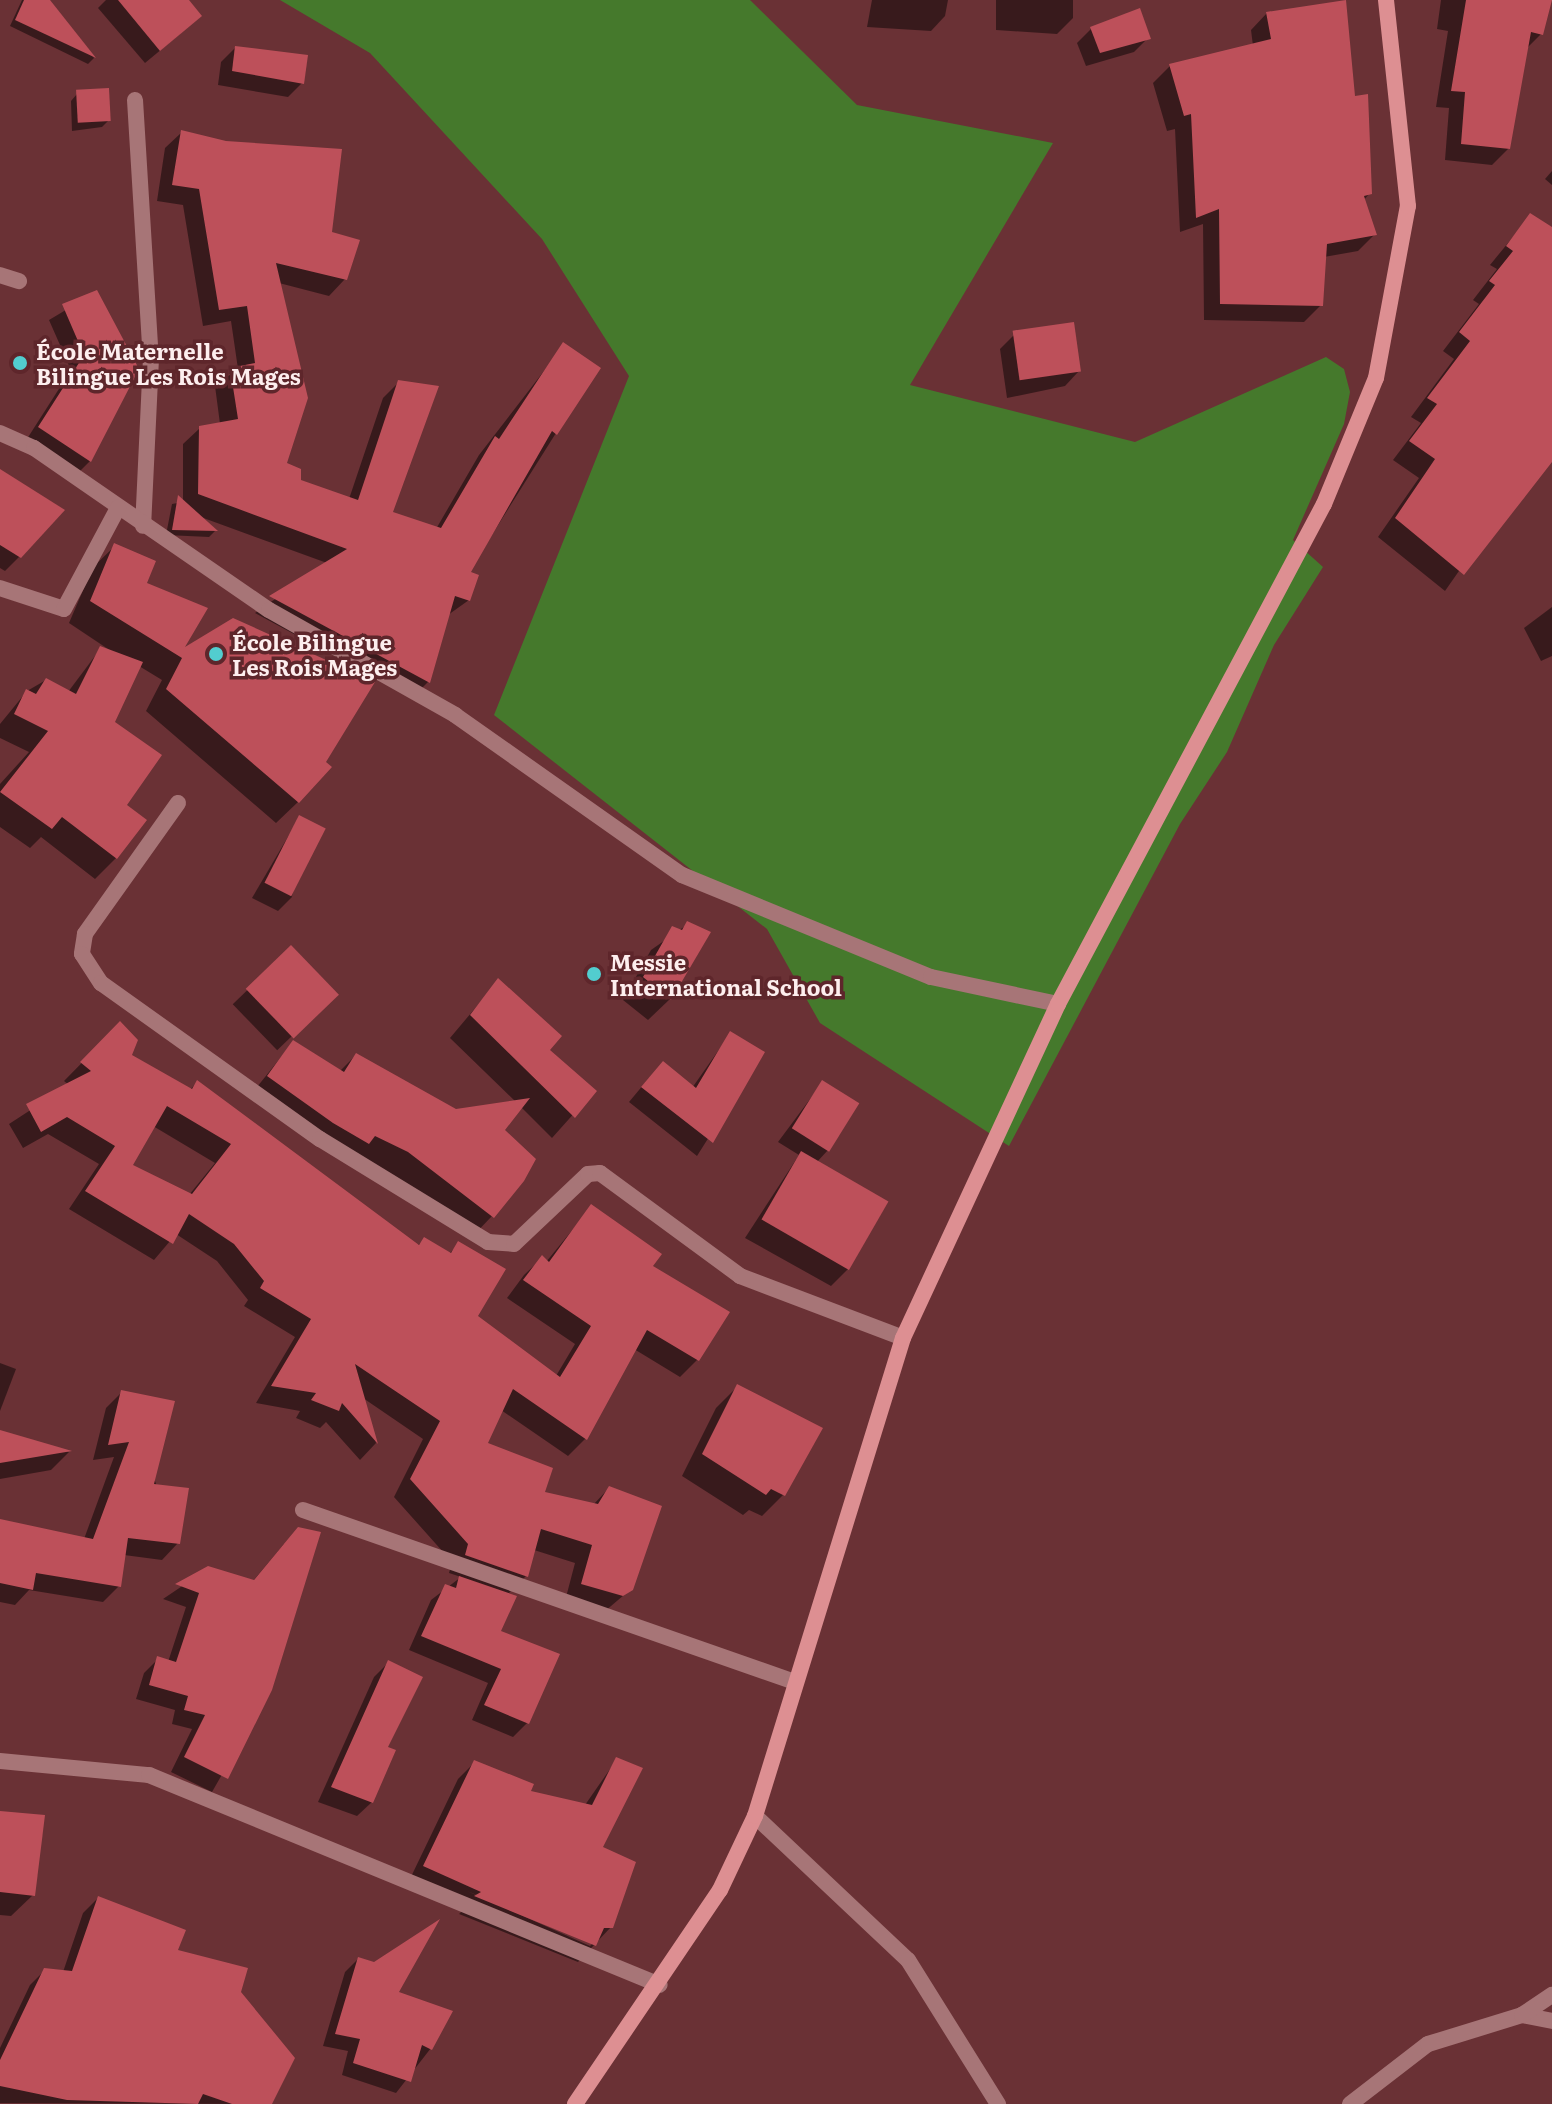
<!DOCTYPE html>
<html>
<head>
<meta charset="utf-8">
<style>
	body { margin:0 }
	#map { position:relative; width:1552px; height:2104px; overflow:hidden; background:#6a3135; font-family:Literata,serif }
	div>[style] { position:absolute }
	.green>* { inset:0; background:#45792c }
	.shadow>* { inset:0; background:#0007; transform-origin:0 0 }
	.building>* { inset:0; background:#bd505a; transform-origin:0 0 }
	.minor>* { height:16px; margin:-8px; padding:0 8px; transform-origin:8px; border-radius:8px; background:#a77577 }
	.secondary>* { height:16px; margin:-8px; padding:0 8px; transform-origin:8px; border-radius:8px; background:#dd8f92 }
	.dots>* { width:22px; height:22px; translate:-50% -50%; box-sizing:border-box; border:4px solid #5e262b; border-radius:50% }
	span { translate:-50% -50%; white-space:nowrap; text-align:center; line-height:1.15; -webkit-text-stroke:7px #5e262b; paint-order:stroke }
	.poi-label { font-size:22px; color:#fdeeee; font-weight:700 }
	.left { translate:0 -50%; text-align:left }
</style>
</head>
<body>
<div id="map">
	<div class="green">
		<i style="clip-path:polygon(280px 0,750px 0,857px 105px,1053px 143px,910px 385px,1135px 442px,1326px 357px,1344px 369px,1350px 392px,1344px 424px,1293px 540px,1323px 567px,1274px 645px,1227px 752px,1180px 824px,1009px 1146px,820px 1023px,767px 929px,494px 715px,629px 376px,542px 239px,370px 53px)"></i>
	</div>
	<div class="shadow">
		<i style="clip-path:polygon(22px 0,47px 0,94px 58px,88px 64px,10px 26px)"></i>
		<i style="clip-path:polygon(106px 0,186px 0,180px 34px,145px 63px,98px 8px)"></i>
		<i style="clip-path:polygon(872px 0,948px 0,945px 16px,931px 31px,867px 27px)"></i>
		<i style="clip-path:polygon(996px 0,1073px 0,1073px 18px,1057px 34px,996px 30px)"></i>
		<i style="clip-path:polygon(1441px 0,1550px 0,1541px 34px,1526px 49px,1509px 148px,1492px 165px,1445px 160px,1449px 108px,1436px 107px,1448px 31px,1437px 29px)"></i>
		<i style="clip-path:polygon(1267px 13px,1354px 98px,1370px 193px,1363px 201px,1375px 234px,1358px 251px,1324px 257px,1321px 305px,1304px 322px,1204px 320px,1203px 224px,1180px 232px,1175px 129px,1167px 131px,1153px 83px,1170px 66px,1253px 46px,1251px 30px)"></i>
		<i style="clip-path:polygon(1091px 29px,1148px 38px,1134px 52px,1086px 66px,1077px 43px)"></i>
		<i style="clip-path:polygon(235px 48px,302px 83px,288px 97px,218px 85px,221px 62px)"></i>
		<i style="clip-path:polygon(77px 94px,109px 120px,102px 127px,72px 131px,71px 101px)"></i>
		<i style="clip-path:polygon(182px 132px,330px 234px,345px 279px,329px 296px,279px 283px,285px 464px,299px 482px,349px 499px,383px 398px,399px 382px,390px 513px,436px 529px,479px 455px,564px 345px,556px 433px,468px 573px,469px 600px,448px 615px,428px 682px,412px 698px,255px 613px,327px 563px,198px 516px,215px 531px,209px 537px,166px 535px,172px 504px,183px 502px,183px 444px,200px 428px,220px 424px,215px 386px,238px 369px,231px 321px,203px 326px,183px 205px,157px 201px,165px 148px)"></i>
		<i style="clip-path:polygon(1552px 171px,1552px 185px,1545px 179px)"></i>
		<i style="clip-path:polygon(1530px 216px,1552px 229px,1552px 438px,1445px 591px,1378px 537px,1419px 478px,1393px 460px,1421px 423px,1411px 417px,1454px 359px,1443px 351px,1479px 304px,1473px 300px,1497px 269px,1490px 265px)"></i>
		<i style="clip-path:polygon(96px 292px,90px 461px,76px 475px,25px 442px,71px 370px,49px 320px)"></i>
		<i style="clip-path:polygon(1014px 335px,1079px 371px,1065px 386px,1007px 398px,1000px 349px)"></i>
		<i style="clip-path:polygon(0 499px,19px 557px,5px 571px,0 568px)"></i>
		<i style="clip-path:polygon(115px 546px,179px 652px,298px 802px,276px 823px,146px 711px,162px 680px,139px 666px,113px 723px,124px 805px,116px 858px,95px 879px,41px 837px,30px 848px,0 827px,0 784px,29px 752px,0 738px,0 724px,27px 691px,46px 680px,68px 692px,101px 648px,114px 653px,69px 623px,93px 567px)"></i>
		<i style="clip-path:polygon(1552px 607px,1552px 656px,1541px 661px,1524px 628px)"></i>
		<i style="clip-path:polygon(299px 818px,292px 897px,278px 911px,252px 898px)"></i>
		<i style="clip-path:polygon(688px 924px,670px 999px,648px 1020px,623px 1000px,651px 950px)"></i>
		<i style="left:291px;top:948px;width:64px;height:81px;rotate:46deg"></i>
		<i style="clip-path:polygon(498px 981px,547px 1050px,594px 1091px,552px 1138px,521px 1107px,502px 1130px,492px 1216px,472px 1237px,249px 1097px,293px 1042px,339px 1072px,356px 1055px,456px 1111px,516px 1102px,450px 1038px)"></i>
		<i style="clip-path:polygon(evenodd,120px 1024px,130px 1056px,190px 1090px,197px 1082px,417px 1246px,425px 1239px,449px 1254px,459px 1244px,476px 1316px,556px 1376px,575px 1344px,507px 1298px,524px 1275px,542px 1258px,546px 1262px,592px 1206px,650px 1267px,698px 1359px,680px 1377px,634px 1349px,585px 1439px,568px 1456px,501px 1410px,485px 1444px,542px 1493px,593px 1505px,609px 1488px,631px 1589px,604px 1612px,565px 1601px,575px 1563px,534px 1550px,526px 1576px,507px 1595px,498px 1632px,528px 1722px,513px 1737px,472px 1720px,488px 1683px,409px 1650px,431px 1600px,461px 1577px,449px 1573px,452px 1562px,394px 1497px,423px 1439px,363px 1398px,376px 1443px,360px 1460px,326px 1422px,320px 1428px,296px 1418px,300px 1411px,256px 1403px,295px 1337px,244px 1306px,248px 1300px,217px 1261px,176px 1234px,154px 1260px,69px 1209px,99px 1164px,48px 1134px,23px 1148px,9px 1124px,69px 1085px,64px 1081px,120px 1024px,153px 1126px,215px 1163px,189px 1195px,131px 1165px,153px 1126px)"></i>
		<i style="clip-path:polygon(730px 1034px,762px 1053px,697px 1156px,629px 1102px,649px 1078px,692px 1088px)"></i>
		<i style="clip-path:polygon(822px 1083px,828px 1150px,817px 1162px,849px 1268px,831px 1286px,745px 1238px,799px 1155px,778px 1142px)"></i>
		<i style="clip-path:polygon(0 1363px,16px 1369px,0 1411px)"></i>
		<i style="clip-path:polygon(737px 1387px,783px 1495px,762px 1516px,749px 1510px,743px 1515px,682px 1476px,716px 1408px)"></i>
		<i style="clip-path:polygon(122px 1392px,178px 1543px,162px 1560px,124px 1555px,119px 1586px,103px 1602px,29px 1590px,15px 1605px,0 1602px,0 1521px,84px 1539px,114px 1457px,93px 1460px,106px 1408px)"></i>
		<i style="clip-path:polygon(0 1432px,69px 1452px,51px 1470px,0 1479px)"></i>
		<i style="clip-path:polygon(284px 1544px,271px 1689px,212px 1792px,171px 1772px,192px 1729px,172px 1724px,175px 1710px,136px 1699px,144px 1673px,158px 1659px,168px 1662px,186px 1607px,163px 1599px,209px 1568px,253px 1581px)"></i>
		<i style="clip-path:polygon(388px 1663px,385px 1748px,372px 1802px,357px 1816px,318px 1802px,374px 1677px)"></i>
		<i style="clip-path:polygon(evenodd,617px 1759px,601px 1848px,611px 1927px,578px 1962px,459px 1914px,465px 1908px,408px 1883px,458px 1779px,474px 1763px,528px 1792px,585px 1805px,617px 1759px,467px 1891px,593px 1943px,590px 1946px,467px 1891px)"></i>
		<i style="clip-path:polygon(0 1813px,33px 1895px,11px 1916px,0 1915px)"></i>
		<i style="clip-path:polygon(98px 1898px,239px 1992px,270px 2104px,0 2103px,0 2048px,30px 1985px,45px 1970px,63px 1972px,83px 1913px)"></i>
		<i style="clip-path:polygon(358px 1959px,431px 2048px,396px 2093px,342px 2075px,348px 2051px,323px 2046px,345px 1972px)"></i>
	</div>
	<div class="building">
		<i style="clip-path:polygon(24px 0,50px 0,96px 58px,15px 20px)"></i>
		<i style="clip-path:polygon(118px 0,189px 0,202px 16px,160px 51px)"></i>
		<i style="clip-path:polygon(1346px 0,1355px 96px,1368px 94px,1372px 194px,1364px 196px,1377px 235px,1327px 244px,1323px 306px,1220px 304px,1219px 209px,1196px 218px,1191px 114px,1184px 116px,1169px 64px,1271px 39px,1266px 12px)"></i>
		<i style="clip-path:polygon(1466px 0,1552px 0,1543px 35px,1531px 32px,1510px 149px,1461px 144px,1465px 92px,1451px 91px)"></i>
		<i style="clip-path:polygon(1140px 8px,1151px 39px,1100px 53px,1090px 27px)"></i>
		<i style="clip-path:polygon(235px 46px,308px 55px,304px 84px,232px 71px)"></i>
		<i style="left:109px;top:88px;width:33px;height:33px;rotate:87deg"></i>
		<i style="clip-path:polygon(181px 130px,226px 141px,342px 149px,332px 232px,360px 240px,347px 280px,276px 263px,308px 398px,287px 463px,301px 469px,301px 480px,358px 500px,398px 380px,439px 386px,393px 512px,441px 528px,495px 436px,499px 439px,563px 342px,601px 368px,557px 435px,552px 431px,471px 572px,479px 575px,470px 601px,455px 596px,430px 683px,269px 596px,347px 549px,198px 494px,199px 426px,238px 419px,230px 368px,255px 363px,247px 306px,219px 310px,199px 189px,172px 185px)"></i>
		<i style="clip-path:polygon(1530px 213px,1552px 227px,1552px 462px,1464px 575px,1395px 518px,1435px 459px,1409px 441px,1437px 404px,1427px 398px,1470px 341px,1459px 332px,1495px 285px,1489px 281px,1513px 251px,1506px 246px)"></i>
		<i style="clip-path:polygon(97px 290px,139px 369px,91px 462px,38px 427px,84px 355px,62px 304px)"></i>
		<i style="left:1074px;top:322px;width:50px;height:62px;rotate:82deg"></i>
		<i style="clip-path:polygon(0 469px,65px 510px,21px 558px,0 545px)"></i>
		<i style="clip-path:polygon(178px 495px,218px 531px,172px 530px)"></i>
		<i style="clip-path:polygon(114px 543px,156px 561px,147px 583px,208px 608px,185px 647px,233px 618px,375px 682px,326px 762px,332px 767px,299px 803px,166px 689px,182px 658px,90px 601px)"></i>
		<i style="clip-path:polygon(100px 646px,143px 662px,115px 722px,162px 755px,127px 805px,147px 820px,117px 859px,62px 817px,52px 829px,0 792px,48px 731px,14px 714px,26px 689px,36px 694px,46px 678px,76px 694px)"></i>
		<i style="left:299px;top:815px;width:30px;height:76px;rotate:27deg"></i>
		<i style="clip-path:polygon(687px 921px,711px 932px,671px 1000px,643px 977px,672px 926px,682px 930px)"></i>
		<i style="left:291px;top:945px;width:69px;height:63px;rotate:46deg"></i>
		<i style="clip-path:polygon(498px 978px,562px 1036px,550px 1050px,597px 1091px,575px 1118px,470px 1015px)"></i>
		<i style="clip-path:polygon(evenodd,120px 1021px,138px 1040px,132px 1055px,192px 1089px,197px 1080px,419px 1245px,424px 1237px,451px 1253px,458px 1241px,506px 1269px,478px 1316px,560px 1377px,591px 1326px,523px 1280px,542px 1255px,549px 1262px,591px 1204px,662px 1254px,653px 1266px,730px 1312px,699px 1361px,647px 1330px,587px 1440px,513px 1389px,488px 1443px,553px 1468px,545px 1492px,598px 1504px,609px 1486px,662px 1506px,633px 1590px,623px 1596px,581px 1584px,592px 1545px,541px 1529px,528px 1577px,465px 1555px,468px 1544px,410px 1479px,440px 1421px,355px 1364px,378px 1444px,342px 1403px,339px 1411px,311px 1400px,316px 1393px,271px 1386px,311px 1319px,260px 1288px,264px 1281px,234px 1244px,189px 1214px,173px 1244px,85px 1191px,115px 1146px,67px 1117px,41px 1132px,26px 1104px,91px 1071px,80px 1062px,120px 1021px,167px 1106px,231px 1144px,192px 1194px,133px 1165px,167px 1106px)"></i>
		<i style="clip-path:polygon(730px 1031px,765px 1052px,713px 1143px,641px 1087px,663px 1061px,696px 1088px)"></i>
		<i style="clip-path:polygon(293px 1040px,344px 1072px,356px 1053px,456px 1109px,530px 1098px,505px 1130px,536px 1159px,524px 1181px,494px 1218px,408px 1152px,375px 1136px,369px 1144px,333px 1123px,267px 1076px)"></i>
		<i style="left:822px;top:1080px;width:44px;height:57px;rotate:32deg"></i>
		<i style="left:801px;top:1151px;width:101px;height:79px;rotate:30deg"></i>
		<i style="clip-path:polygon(737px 1384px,823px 1428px,785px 1496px,771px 1489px,766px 1495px,702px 1454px)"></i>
		<i style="clip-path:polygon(121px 1390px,175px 1401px,154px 1484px,189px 1488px,180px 1544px,128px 1538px,121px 1587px,36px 1573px,33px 1590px,0 1583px,0 1519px,93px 1539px,129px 1442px,108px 1445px)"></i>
		<i style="clip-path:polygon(0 1430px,72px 1451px,0 1463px)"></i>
		<i style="clip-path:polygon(298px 1527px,321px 1532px,272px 1690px,228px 1779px,184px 1757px,205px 1715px,184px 1710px,188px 1696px,149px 1685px,157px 1656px,176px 1662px,199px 1593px,175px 1584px,208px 1566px,254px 1580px)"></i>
		<i style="clip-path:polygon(459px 1576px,517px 1596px,501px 1631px,560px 1654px,529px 1724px,484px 1705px,501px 1669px,421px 1636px,445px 1584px,456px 1588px)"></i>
		<i style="clip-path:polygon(388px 1660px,423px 1677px,388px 1747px,396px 1750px,373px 1803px,331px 1787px)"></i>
		<i style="clip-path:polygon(616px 1757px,643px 1768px,603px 1847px,636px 1862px,613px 1928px,604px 1928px,596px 1946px,474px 1896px,481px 1892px,423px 1866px,474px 1760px,534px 1784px,531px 1791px,592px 1805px)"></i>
		<i style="clip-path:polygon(0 1811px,45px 1815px,35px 1896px,0 1892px)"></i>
		<i style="clip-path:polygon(98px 1896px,186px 1930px,178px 1950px,248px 1968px,241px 1992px,295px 2058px,272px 2104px,232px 2104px,203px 2094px,198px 2104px,67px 2100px,0 2086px,0 2060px,44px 1968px,72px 1971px)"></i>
		<i style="clip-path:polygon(440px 1919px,399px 1992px,453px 2011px,432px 2050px,422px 2045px,411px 2082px,353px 2063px,360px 2039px,335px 2034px,358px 1957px,374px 1962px)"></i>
	</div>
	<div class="minor">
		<i style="left:135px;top:100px;width:258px;rotate:86.5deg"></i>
		<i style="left:151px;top:358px;width:168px;rotate:92.7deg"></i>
		<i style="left:0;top:275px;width:20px;rotate:18deg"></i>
		<i style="left:0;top:433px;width:37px;rotate:24deg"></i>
		<i style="left:34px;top:448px;width:285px;rotate:34.6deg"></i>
		<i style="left:269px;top:610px;width:214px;rotate:29.4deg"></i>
		<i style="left:455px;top:715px;width:278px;rotate:35.2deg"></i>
		<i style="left:682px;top:875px;width:269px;rotate:22.3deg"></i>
		<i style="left:931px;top:977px;width:130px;rotate:12deg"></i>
		<i style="left:0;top:588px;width:67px;rotate:18.2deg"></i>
		<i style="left:64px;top:609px;width:115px;rotate:-61.9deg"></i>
		<i style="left:178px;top:803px;width:161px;rotate:125.4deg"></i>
		<i style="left:85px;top:934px;width:20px;rotate:99deg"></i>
		<i style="left:82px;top:954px;width:35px;rotate:57deg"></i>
		<i style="left:101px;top:983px;width:269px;rotate:35.5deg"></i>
		<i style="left:320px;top:1139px;width:197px;rotate:31.5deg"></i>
		<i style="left:488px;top:1242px;width:26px;rotate:4deg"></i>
		<i style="left:514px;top:1244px;width:102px;rotate:-43.4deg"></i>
		<i style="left:588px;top:1174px;width:12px;rotate:-5deg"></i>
		<i style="left:600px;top:1173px;width:174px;rotate:36.3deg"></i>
		<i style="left:740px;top:1276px;width:174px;rotate:20.8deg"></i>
		<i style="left:303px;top:1510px;width:521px;rotate:19.27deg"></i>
		<i style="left:0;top:1761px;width:150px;rotate:5.4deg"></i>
		<i style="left:149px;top:1775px;width:552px;rotate:22.34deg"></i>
		<i style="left:755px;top:1816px;width:210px;rotate:43.3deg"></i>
		<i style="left:908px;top:1960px;width:170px;rotate:58deg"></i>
		<i style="left:1522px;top:2015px;width:31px;rotate:11deg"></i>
		<i style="left:1350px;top:2104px;width:98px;rotate:-37.6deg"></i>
		<i style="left:1428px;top:2044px;width:98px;rotate:-17.1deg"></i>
		<i style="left:1522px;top:2015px;width:36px;rotate:-34deg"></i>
	</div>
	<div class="secondary">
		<i style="left:575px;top:2104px;width:258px;rotate:-55.9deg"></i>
		<i style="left:720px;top:1890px;width:82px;rotate:-64.7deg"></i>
		<i style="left:755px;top:1816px;width:500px;rotate:-72.8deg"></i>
		<i style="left:903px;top:1338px;width:368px;rotate:-65.1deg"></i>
		<i style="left:1058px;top:1004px;width:566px;rotate:-61.99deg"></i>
		<i style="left:1324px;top:504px;width:136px;rotate:-67.6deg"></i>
		<i style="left:1376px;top:378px;width:175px;rotate:-79.5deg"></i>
		<i style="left:1408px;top:206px;width:207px;rotate:-96.1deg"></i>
	</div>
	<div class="dots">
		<i style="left:20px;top:363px;background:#52cdcf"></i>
		<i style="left:216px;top:654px;background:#52cdcf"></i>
		<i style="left:594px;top:974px;background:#52cdcf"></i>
	</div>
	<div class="poi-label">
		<span class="left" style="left:36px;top:363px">École Maternelle<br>Bilingue Les Rois Mages</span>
		<span class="left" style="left:232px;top:654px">École Bilingue<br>Les Rois Mages</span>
		<span class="left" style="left:610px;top:974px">Messie<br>International School</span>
	</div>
</div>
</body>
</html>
